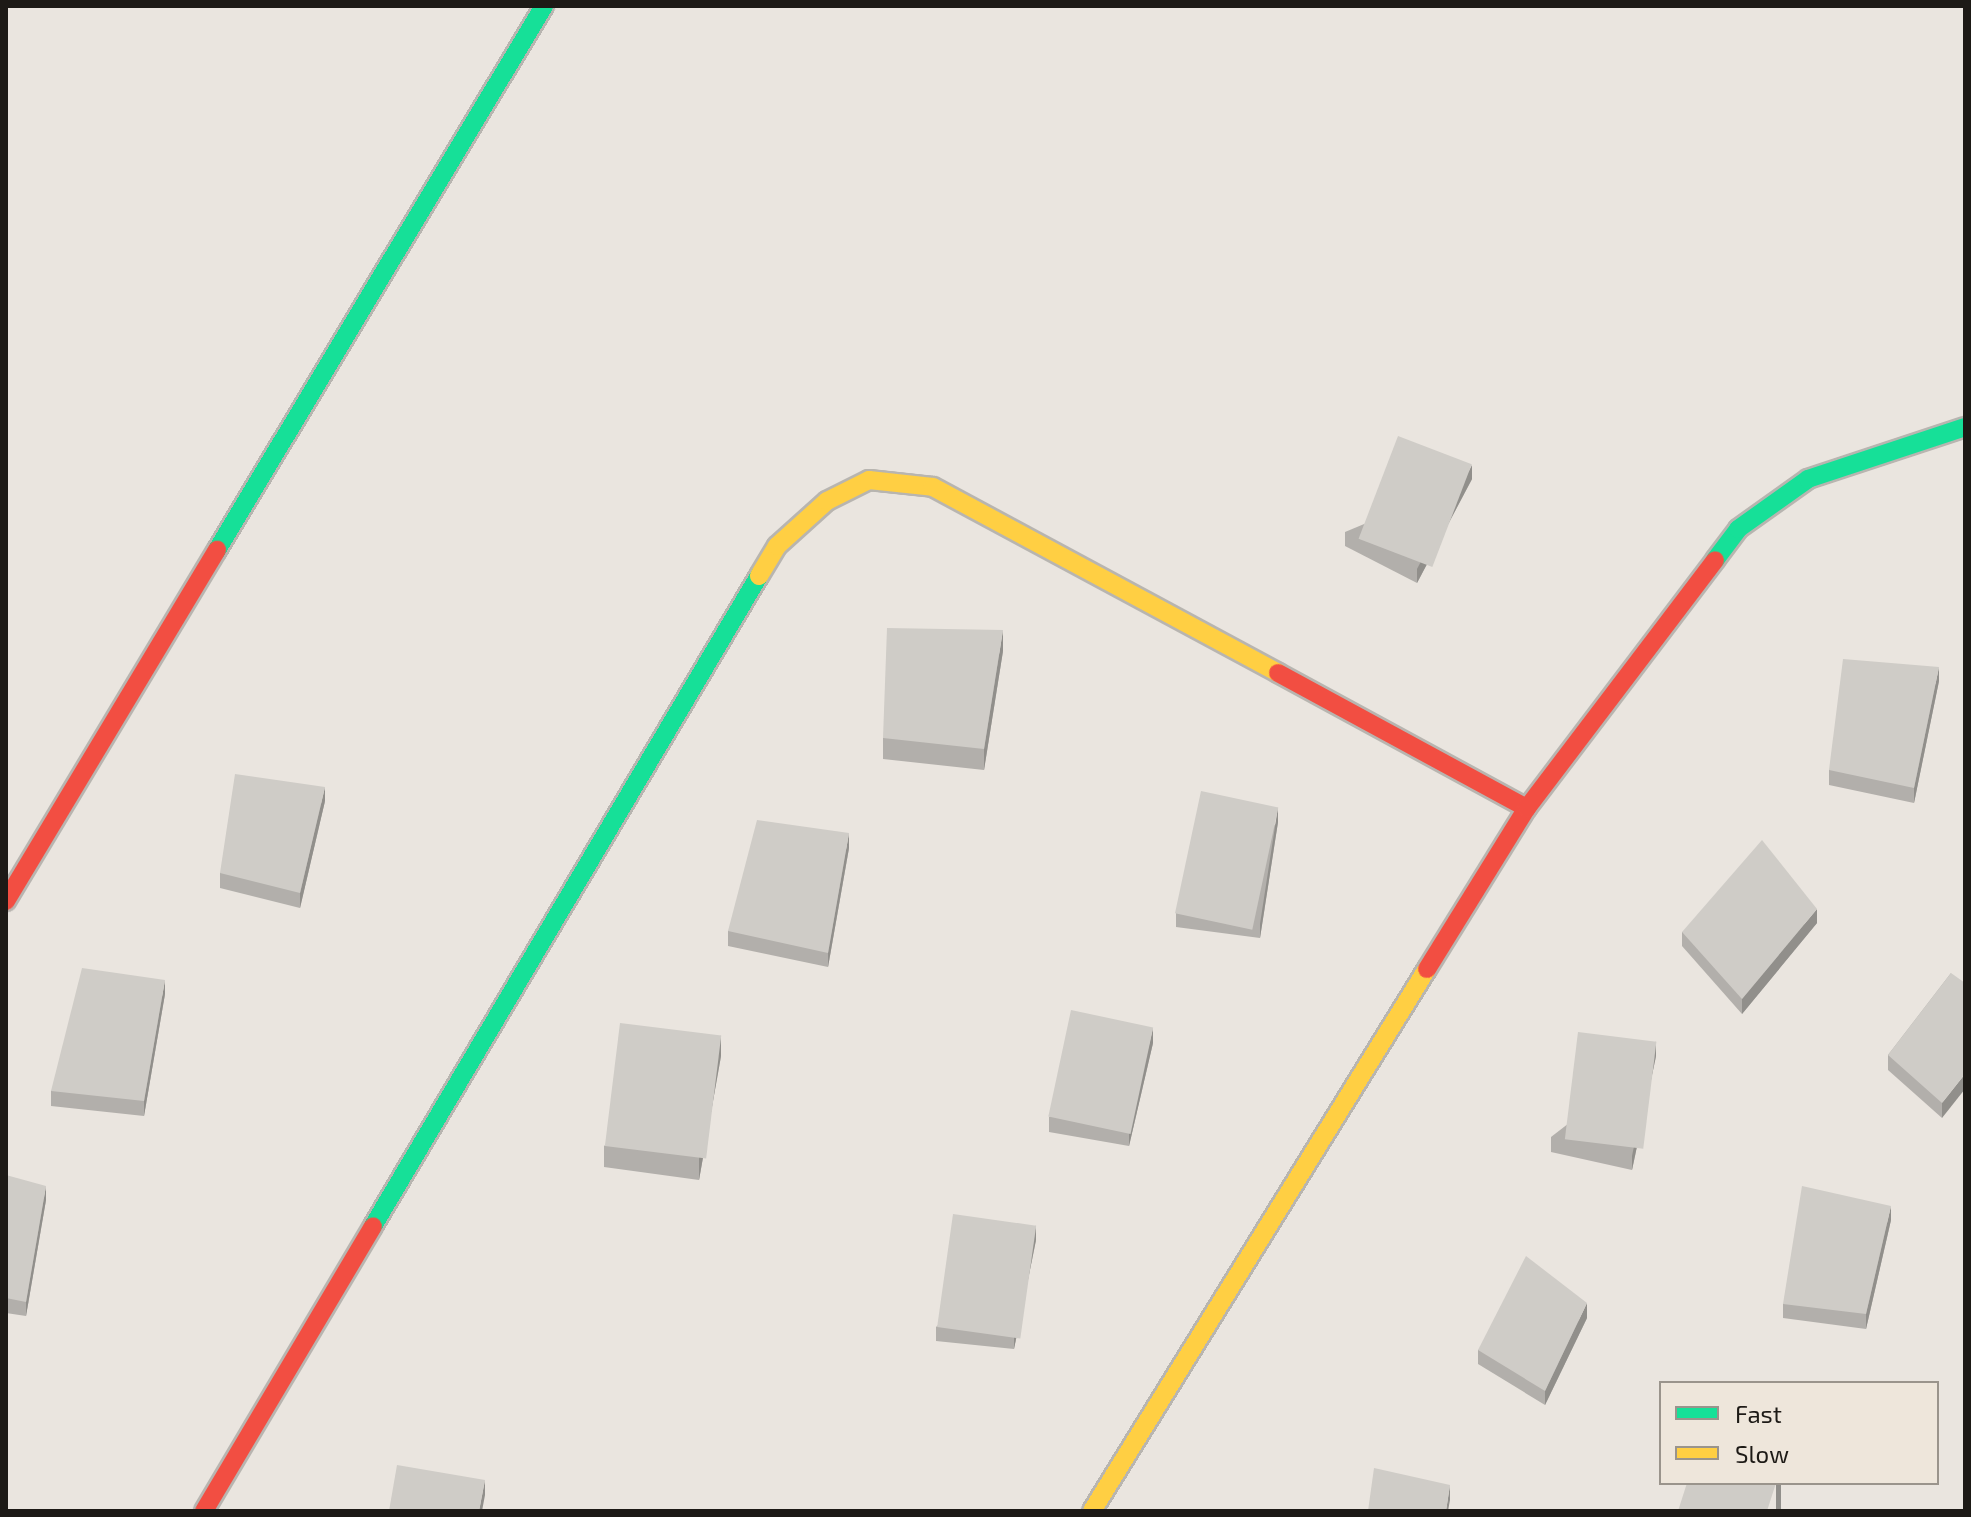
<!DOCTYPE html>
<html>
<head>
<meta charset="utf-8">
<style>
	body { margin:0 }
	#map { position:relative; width:1971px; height:1517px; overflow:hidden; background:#eae5df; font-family:"Exo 2",sans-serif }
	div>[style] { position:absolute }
	.roads { filter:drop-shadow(2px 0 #b8b5b0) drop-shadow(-2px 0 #b8b5b0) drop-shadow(0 2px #b8b5b0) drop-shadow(0 -2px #b8b5b0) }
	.fast>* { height:18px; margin:-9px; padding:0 9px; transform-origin:9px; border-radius:9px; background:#16e098 }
	.slow>* { height:18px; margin:-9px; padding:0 9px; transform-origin:9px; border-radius:9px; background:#ffcf43 }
	.jam>* { height:18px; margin:-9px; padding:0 9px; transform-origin:9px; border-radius:9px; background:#f24e42 }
	.wall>* { inset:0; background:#b2afab }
	.shaded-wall>* { inset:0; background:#918f8b; transform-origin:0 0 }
	.building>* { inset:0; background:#cfccc7; transform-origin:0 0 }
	span { translate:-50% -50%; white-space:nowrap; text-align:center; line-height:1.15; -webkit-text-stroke:7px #eee6db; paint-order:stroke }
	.frame { position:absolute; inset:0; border:8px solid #1d1a16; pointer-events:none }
	.legend { position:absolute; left:1659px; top:1381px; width:280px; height:104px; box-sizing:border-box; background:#eee6db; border:2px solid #9a948c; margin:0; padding:10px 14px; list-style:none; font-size:24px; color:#1d1a16 }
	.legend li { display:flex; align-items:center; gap:16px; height:40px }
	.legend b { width:40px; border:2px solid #9a948c }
</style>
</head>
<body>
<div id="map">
	<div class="roads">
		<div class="fast">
			<i style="left:217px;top:550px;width:635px;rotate:-58.99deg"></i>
			<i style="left:1715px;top:560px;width:39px;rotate:-53deg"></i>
			<i style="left:1738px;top:529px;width:86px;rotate:-35.5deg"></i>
			<i style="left:1808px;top:479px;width:165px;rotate:-18.3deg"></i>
			<i style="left:373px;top:1226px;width:756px;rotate:-59.3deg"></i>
		</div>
		<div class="slow">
			<i style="left:759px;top:576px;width:35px;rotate:-59deg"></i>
			<i style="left:777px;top:546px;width:67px;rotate:-42deg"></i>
			<i style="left:827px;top:501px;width:47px;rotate:-26.6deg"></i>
			<i style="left:869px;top:480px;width:64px;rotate:6.2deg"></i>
			<i style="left:933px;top:487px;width:392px;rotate:28.3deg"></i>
			<i style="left:1092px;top:1511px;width:637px;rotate:-58.28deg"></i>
		</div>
		<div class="jam">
			<i style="left:1278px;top:673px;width:283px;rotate:28.5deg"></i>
			<i style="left:6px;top:901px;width:410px;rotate:-59deg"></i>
			<i style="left:1427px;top:969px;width:190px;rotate:-58.2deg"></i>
			<i style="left:1527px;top:808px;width:311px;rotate:-52.8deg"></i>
			<i style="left:204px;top:1511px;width:331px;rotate:-59.3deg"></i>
		</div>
	</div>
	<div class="wall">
		<i style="clip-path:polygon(1472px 479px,1417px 583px,1345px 546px,1345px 532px)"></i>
		<i style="clip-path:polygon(1003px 651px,984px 770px,883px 759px,883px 738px)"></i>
		<i style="clip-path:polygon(1939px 681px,1914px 803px,1829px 785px,1829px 770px)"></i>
		<i style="clip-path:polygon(325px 801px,300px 908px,220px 888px,220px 873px)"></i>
		<i style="clip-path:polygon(1278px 822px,1260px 938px,1176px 927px,1176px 913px)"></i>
		<i style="clip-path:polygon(849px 848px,828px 967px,728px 946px,728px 931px)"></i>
		<i style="clip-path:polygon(1817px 923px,1742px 1014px,1682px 946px,1682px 932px)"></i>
		<i style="clip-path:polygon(1951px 973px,1942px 1118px,1888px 1070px,1888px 1055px)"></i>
		<i style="clip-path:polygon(165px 994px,144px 1116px,51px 1106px,51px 1091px)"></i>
		<i style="clip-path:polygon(1153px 1043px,1129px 1146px,1049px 1132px,1049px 1117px)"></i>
		<i style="clip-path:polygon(721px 1056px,699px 1180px,604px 1167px,604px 1146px)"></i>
		<i style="clip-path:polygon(1656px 1056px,1632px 1170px,1551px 1152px,1551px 1137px)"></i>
		<i style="clip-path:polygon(6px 1175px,46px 1200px,26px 1316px,6px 1313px)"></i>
		<i style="clip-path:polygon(1891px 1220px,1866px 1329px,1783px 1318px,1783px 1304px)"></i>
		<i style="clip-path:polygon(1036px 1240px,1014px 1349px,936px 1341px,936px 1327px)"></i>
		<i style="clip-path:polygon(1587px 1318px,1545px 1405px,1478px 1364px,1478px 1350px)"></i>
	</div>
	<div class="shaded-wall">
		<i style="clip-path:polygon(1472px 465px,1472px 479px,1417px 583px,1417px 569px)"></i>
		<i style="clip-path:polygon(1003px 630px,1003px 651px,984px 770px,984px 749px)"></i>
		<i style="clip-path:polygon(1939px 667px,1939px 681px,1914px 803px,1914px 788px)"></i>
		<i style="clip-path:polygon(325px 787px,325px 801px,300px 908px,300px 893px)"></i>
		<i style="clip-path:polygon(1278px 807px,1278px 822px,1260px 938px,1260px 924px)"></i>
		<i style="clip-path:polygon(849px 833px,849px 848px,828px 967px,828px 953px)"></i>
		<i style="clip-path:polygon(1817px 909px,1817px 923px,1742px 1014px,1742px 999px)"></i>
		<i style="clip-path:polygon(165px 980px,165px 994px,144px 1116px,144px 1101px)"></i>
		<i style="clip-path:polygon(1153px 1028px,1153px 1043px,1129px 1146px,1129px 1131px)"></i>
		<i style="clip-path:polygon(721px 1035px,721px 1056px,699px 1180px,699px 1159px)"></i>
		<i style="clip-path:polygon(1656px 1041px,1656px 1056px,1632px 1170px,1632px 1156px)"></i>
		<i style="clip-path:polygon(1965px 1074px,1965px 1089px,1942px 1118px,1942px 1103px)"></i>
		<i style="clip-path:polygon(46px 1186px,46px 1200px,26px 1316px,26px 1302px)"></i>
		<i style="clip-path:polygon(1891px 1206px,1891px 1220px,1866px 1329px,1866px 1314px)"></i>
		<i style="clip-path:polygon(1036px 1225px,1036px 1240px,1014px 1349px,1014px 1334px)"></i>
		<i style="clip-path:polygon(1587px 1303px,1587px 1318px,1545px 1405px,1545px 1391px)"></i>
		<i style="clip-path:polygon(485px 1480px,485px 1495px,482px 1511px,479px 1511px)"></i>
		<i style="left:1776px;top:1483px;width:5px;height:29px"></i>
		<i style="clip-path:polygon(1450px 1485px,1450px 1500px,1448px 1511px,1446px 1511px)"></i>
	</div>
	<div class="building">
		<i style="left:1398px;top:436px;width:79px;height:110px;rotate:21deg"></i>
		<i style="clip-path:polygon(887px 628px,1003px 630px,984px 749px,883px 738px)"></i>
		<i style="clip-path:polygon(1843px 659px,1939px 667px,1914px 788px,1829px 770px)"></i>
		<i style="clip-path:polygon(235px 774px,325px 787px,300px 893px,220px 873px)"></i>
		<i style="left:1201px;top:791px;width:79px;height:125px;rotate:12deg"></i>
		<i style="clip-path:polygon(757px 820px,849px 833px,828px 953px,728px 931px)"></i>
		<i style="clip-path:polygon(1762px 840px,1817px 909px,1742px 999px,1682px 932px)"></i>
		<i style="clip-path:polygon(82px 968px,165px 980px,144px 1101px,51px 1091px)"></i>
		<i style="clip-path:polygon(1951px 973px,1965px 983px,1965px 1074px,1942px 1103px,1888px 1055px)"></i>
		<i style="left:1071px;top:1010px;width:84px;height:109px;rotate:12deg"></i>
		<i style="left:620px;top:1023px;width:102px;height:124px;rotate:7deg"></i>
		<i style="left:1578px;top:1032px;width:79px;height:108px;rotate:7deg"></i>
		<i style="clip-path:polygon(6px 1175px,46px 1186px,26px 1302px,6px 1298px)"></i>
		<i style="clip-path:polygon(1802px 1186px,1891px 1206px,1866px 1314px,1783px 1304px)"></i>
		<i style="left:953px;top:1214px;width:84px;height:114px;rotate:8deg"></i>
		<i style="clip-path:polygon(1526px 1256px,1587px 1303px,1545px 1391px,1478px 1350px)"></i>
		<i style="clip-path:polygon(397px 1465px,485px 1480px,479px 1511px,389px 1511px)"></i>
		<i style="clip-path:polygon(1374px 1468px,1450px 1485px,1446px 1511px,1368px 1511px)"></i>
		<i style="clip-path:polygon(1687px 1483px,1776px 1483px,1767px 1511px,1678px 1511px)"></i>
	</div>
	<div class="frame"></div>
	<ul class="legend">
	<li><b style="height:10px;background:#16e098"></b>Fast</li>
	<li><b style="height:10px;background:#ffcf43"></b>Slow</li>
	</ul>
</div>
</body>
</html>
